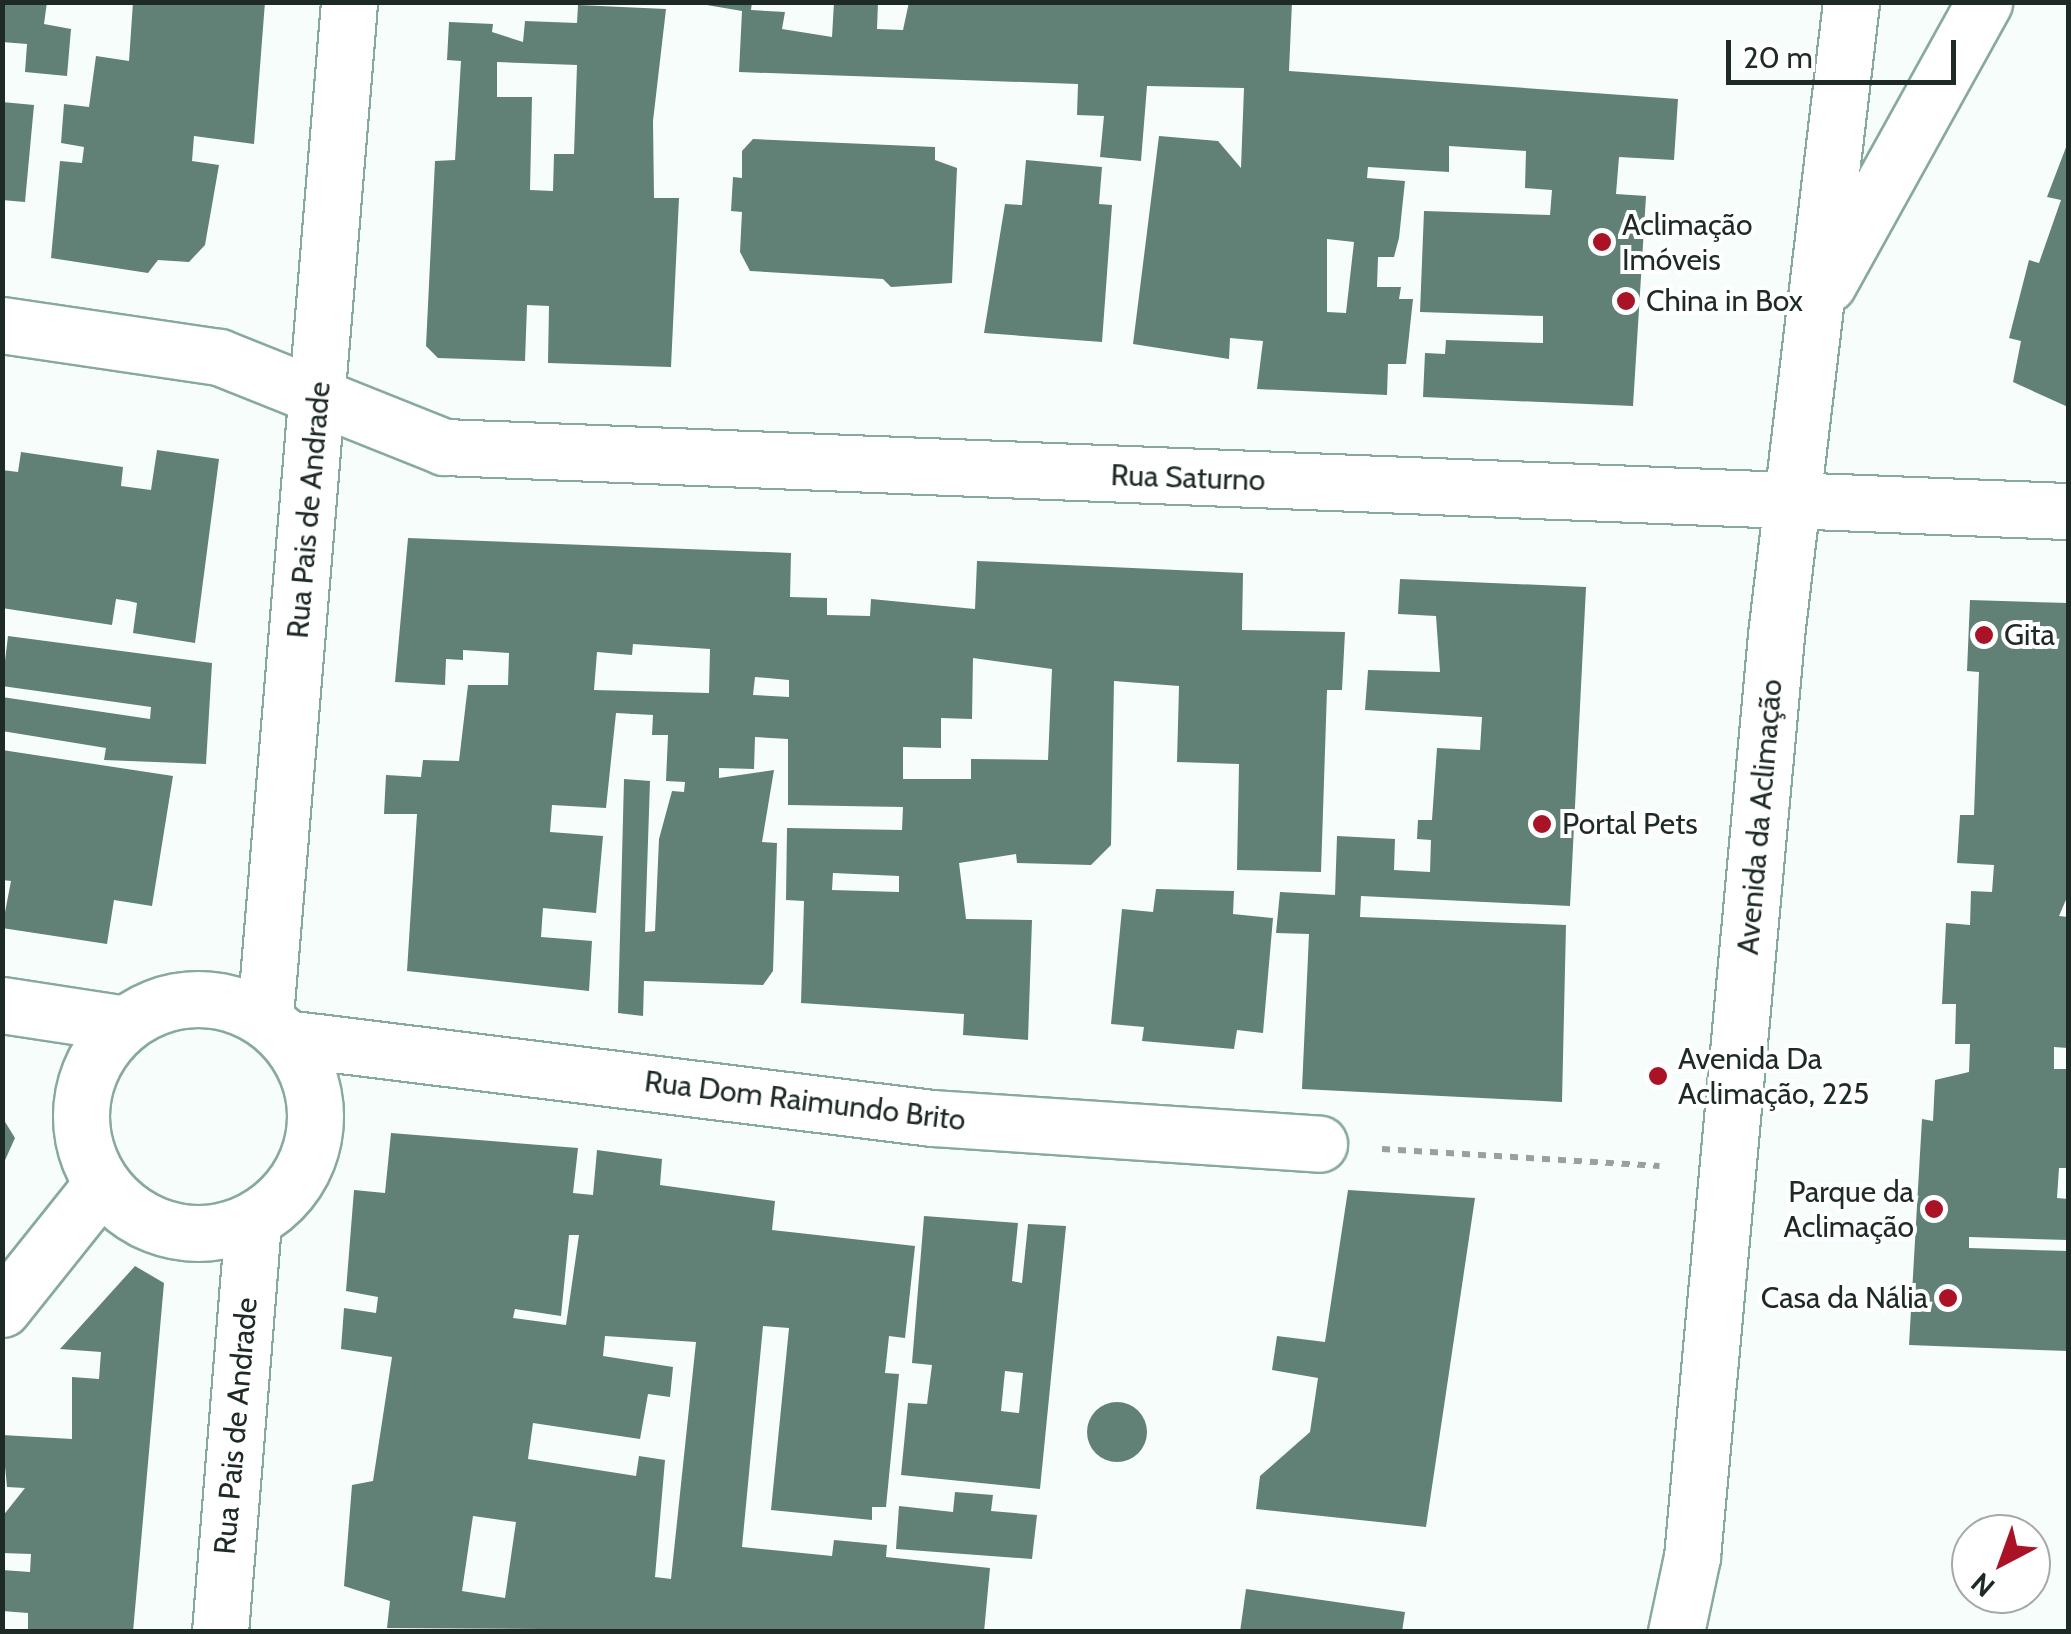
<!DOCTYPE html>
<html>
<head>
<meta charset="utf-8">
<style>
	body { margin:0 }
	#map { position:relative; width:2071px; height:1634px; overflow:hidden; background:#f7fdfb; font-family:Cabin,sans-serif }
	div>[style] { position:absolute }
	.building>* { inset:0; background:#618076 }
	.round { border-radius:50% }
	.path>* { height:6px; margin-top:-3px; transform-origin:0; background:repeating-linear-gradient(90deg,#98a19e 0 8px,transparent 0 16px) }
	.roads { filter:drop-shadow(2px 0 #88a99e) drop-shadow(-2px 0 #88a99e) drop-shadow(0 2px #88a99e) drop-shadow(0 -2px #88a99e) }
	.street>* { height:55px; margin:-27.5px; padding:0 27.5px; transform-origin:27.5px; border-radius:27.5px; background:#fff }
	.street>.ring { margin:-27.5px; padding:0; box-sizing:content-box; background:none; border:55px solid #fff; border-radius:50% }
	.secondary>* { height:55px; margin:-27.5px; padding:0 27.5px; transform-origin:27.5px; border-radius:27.5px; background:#fff }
	.dots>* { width:28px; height:28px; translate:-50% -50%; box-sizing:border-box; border:5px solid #fff; border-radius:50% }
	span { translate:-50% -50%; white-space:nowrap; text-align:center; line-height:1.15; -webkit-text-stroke:8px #fff; paint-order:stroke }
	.poi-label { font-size:30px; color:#1d2a26 }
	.left { translate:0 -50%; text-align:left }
	.right { translate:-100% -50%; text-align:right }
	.street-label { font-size:30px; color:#1d2a26 }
	.frame { position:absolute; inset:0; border:5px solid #1d2a26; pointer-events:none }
	.north { position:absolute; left:1951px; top:1514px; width:100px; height:100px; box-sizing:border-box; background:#fff; border:2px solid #a5aaa8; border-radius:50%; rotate:221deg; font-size:28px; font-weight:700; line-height:40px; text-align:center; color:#1d2a26 }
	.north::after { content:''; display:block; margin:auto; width:35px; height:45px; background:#a91325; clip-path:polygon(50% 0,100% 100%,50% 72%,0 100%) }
	.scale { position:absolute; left:1726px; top:40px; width:230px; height:45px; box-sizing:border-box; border:5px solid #1d2a26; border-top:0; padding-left:12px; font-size:30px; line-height:35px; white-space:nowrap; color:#1d2a26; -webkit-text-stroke:8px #fff; paint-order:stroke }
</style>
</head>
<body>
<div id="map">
	<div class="building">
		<i style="clip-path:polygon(2px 2px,47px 2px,44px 24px,71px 29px,67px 76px,25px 72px,27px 44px,2px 42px)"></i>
		<i style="clip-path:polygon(133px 2px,265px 2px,254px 144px,194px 136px,192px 161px,219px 165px,205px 245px,189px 262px,158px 260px,148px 273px,51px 258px,60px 161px,82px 163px,84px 147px,61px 143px,64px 104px,89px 107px,96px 56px,129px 61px)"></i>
		<i style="clip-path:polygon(evenodd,689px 2px,752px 2px,751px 10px,785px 12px,782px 29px,832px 37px,834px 2px,878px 2px,877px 29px,903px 30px,909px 2px,1292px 2px,1289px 71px,1678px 99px,1674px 160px,1619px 157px,1616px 194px,1646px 196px,1633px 406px,1423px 397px,1425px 353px,1445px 354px,1446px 340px,1543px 343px,1543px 316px,1420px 312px,1424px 211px,1550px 215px,1552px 190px,1525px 188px,1526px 151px,1449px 146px,1449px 172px,1368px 167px,1367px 178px,1405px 181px,1399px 238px,1394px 257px,1378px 257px,1377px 287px,1401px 287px,1399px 299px,1413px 299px,1406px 364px,1388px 364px,1387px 395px,1257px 389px,1263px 341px,1230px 338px,1229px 359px,1133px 344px,1159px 136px,1218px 141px,1241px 168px,1244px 88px,1147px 86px,1141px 161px,1100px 157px,1104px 116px,1077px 115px,1078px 84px,739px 72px,742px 11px,689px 2px,1327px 239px,1354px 242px,1346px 313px,1327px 312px,1327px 239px)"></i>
		<i style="clip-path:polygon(evenodd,578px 5px,666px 9px,653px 121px,654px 198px,679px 198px,671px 367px,548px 363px,549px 306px,527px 305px,525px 361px,438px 358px,426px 346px,435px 161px,455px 160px,461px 61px,447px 60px,449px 22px,493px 24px,492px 32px,523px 42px,525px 21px,577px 23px,578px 5px,497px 62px,577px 65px,574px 154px,554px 154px,553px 191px,530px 190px,532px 97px,497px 97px,497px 62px)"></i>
		<i style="clip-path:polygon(2px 102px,34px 105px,25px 202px,2px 200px)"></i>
		<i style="clip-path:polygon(753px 139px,935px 147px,935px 160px,957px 168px,952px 283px,891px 287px,883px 279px,750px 271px,740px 252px,742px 212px,731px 211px,733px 177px,742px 178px,742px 151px)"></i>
		<i style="clip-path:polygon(2068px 142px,2068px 407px,2013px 382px,2021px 341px,2009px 338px,2029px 260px,2039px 263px,2061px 200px,2047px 197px)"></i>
		<i style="clip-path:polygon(1026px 160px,1102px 167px,1099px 204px,1112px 205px,1102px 342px,984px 333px,1005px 204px,1022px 205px)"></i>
		<i style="clip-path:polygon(157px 450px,219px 459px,195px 643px,133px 633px,137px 603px,129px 601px,116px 599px,112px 625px,2px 608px,2px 470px,18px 472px,21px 452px,123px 467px,121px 486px,151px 490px)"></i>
		<i style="clip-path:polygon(evenodd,408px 538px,791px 553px,790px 597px,827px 598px,827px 615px,870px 616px,871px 599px,975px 609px,977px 561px,1243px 573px,1242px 630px,1345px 632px,1342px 690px,1327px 690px,1321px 872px,1237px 870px,1239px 764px,1177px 762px,1179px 686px,1114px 681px,1111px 845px,1091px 865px,1017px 863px,1016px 854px,959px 863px,966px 919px,1032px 920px,1028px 1040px,963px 1035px,964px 1014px,801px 1003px,804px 901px,786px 900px,787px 828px,902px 830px,903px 807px,788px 805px,788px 739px,755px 737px,754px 769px,719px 768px,719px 778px,774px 770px,762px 842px,777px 843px,773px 971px,763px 985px,644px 981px,643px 1016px,618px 1013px,624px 779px,650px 781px,645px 932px,655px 931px,659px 839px,672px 791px,684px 792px,685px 782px,666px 781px,668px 735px,652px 735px,653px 715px,616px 713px,606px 808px,552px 805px,550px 832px,603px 836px,596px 913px,543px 908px,541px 937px,592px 941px,589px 991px,407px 971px,417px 814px,384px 814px,386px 775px,421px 777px,423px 760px,459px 761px,468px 685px,508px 685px,509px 653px,463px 650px,463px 660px,446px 659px,445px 685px,395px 682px,408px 538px,633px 644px,710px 649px,709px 693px,594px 690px,597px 652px,632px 655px,633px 644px,408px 538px,973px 658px,1052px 669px,1048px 760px,971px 759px,971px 779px,903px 779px,903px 747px,941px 748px,941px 718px,972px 719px,973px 658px,408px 538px,755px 677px,789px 680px,789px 697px,753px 695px,755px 677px,408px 538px,833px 873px,899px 876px,899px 892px,832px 890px,833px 873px)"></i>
		<i style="clip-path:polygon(1400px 579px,1586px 587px,1570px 906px,1361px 896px,1360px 917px,1566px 925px,1562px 1102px,1302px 1089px,1309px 934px,1276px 933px,1280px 892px,1335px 895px,1337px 836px,1395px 839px,1394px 870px,1430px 872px,1431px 840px,1417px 839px,1418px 820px,1432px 820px,1437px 748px,1480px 750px,1482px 717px,1365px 710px,1368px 670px,1440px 672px,1436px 616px,1398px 614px)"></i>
		<i style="clip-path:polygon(1970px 600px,2068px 603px,2068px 895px,2059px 916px,2068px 917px,2068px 1048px,2054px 1047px,2054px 1069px,2068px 1069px,2068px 1168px,2059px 1168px,2057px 1198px,2068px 1199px,2068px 1240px,1969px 1237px,1969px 1248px,2068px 1251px,2068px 1351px,1909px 1345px,1922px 1119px,1933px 1121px,1935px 1080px,1969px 1072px,1970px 1044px,1955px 1044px,1956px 1004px,1942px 1004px,1946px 923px,1970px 925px,1971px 891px,1992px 892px,1994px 865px,1957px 863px,1960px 815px,1974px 815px,1979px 672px,1967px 671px)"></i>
		<i style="clip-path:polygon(8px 636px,212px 663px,206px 764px,104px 760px,106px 748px,2px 731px,2px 697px,150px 719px,151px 707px,2px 686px)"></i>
		<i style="clip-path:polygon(2px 750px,173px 776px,152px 906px,114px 900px,107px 944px,2px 928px,11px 881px,2px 880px)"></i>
		<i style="clip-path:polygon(1156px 889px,1234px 891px,1233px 914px,1273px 918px,1263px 1033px,1237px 1030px,1234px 1049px,1142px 1041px,1144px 1027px,1111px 1024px,1122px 909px,1153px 912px)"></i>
		<i style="clip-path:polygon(2px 1117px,15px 1138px,2px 1167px)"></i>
		<i style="clip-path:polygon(evenodd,391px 1133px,578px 1148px,573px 1193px,593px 1195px,597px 1150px,662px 1159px,660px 1185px,775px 1201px,772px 1230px,915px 1246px,905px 1338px,889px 1336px,885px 1373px,899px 1374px,886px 1507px,872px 1507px,872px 1520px,771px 1510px,789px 1328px,763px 1326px,742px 1547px,832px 1556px,834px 1540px,887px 1545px,886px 1557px,990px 1568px,984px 1632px,387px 1628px,390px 1601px,344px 1586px,352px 1485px,373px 1481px,392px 1357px,341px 1349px,344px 1308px,376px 1313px,378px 1297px,346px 1291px,354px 1190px,385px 1193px,391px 1133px,569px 1235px,579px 1235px,566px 1325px,513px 1318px,515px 1309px,561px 1316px,569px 1235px,391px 1133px,605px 1336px,696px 1342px,671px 1579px,655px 1577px,665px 1460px,639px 1456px,636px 1476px,528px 1459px,533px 1423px,640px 1439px,648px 1394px,670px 1397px,673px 1367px,603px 1356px,605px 1336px,391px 1133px,473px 1516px,516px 1522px,505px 1598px,462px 1591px,473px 1516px)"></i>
		<i style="clip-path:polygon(1348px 1190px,1475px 1198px,1426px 1527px,1256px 1509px,1260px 1476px,1310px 1432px,1318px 1378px,1272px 1370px,1277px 1336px,1325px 1342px)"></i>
		<i style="clip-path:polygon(evenodd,924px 1216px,1018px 1223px,1012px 1281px,1022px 1283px,1028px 1224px,1066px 1226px,1040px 1489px,901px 1475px,908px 1403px,927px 1404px,932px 1365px,912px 1363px,924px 1216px,1005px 1371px,1023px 1373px,1019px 1413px,1001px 1411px,1005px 1371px)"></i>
		<i style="clip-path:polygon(135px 1266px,164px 1283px,133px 1632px,28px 1632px,28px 1613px,2px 1611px,2px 1570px,30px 1572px,31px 1554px,2px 1553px,2px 1517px,25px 1488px,7px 1487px,2px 1435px,72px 1439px,72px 1377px,99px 1379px,101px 1352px,60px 1349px)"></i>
		<i class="round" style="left:1087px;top:1402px;width:60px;height:60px"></i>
		<i style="clip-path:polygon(955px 1492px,993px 1495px,991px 1511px,1037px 1515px,1032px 1559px,896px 1549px,899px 1506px,953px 1512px)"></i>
		<i style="clip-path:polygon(1246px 1589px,1405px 1612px,1402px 1632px,1240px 1632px)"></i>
	</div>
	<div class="path">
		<i style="left:1382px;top:1149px;width:278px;rotate:3.5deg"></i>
	</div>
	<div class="roads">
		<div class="street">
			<i style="left:2px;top:325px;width:219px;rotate:8.4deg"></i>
			<i style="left:219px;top:357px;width:242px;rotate:21.8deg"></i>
			<i style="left:444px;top:447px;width:1625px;rotate:2.26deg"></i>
			<i class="ring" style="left:81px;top:999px;width:179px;height:179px"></i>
			<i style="left:2px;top:1005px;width:125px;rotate:8.7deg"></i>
			<i style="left:265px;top:1016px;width:1017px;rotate:-85.26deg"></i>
			<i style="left:293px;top:1039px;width:644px;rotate:7.05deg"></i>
			<i style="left:932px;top:1118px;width:388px;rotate:3.8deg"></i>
			<i style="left:2px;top:1309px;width:159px;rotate:-51.4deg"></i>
			<i style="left:220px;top:1632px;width:413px;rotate:-85.4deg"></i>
		</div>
		<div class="secondary">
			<i style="left:1828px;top:284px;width:322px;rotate:-61deg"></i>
			<i style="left:1676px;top:1632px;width:77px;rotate:-78deg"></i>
			<i style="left:1692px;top:1557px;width:926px;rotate:-84.79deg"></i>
			<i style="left:1776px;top:635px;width:637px;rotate:-83.24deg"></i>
		</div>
	</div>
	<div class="dots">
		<i style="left:1602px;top:242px;background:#a91325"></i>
		<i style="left:1626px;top:301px;background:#a91325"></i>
		<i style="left:1984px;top:635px;background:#a91325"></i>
		<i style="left:1542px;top:824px;background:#a91325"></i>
		<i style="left:1658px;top:1076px;background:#a91325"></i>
		<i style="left:1934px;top:1209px;background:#a91325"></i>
		<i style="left:1948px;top:1298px;background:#a91325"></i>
	</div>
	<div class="poi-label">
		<span class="left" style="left:1622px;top:242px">Aclimação<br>Imóveis</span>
		<span class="left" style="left:1646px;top:301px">China in Box</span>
		<span class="left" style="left:2004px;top:635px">Gita</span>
		<span class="left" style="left:1562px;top:824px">Portal Pets</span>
		<span class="left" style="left:1678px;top:1076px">Avenida Da<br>Aclimação, 225</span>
		<span class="right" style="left:1914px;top:1209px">Parque da<br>Aclimação</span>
		<span class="right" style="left:1928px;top:1298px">Casa da Nália</span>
	</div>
	<div class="street-label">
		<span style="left:1188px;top:478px;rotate:2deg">Rua Saturno</span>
		<span style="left:309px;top:510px;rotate:-85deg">Rua Pais de Andrade</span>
		<span style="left:1760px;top:817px;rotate:-85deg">Avenida da Aclimação</span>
		<span style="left:805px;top:1101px;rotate:7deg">Rua Dom Raimundo Brito</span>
		<span style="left:236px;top:1426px;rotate:-85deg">Rua Pais de Andrade</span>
	</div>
	<div class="frame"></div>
	<div class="north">N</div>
	<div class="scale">20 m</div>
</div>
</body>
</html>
